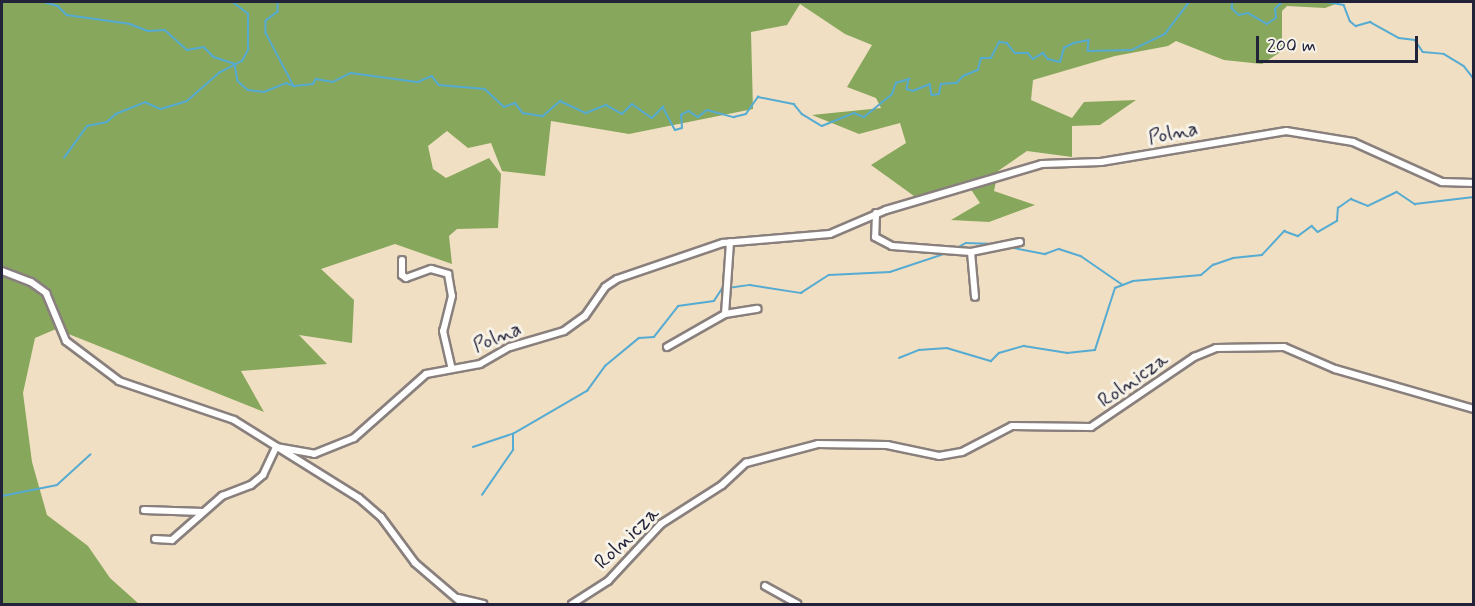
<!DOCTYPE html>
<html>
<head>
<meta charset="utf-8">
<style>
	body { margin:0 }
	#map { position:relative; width:1475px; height:606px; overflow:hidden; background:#f0dfc2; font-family:Mynerve,sans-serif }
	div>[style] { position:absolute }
	.forest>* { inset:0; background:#87a85c }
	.stream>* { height:1.5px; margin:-0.75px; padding:0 0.75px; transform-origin:0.75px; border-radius:0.75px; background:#56abd2 }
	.roads { filter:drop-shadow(2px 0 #89807e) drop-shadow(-2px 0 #89807e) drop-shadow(0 2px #89807e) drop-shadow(0 -2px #89807e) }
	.minor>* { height:6px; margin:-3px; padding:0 3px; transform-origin:3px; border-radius:3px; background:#fff }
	span { translate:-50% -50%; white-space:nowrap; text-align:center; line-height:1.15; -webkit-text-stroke:6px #f7f3e8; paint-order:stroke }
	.street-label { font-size:21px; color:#22223b }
	.frame { position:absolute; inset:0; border:3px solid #22223b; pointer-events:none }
	.scale { position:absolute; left:1256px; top:36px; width:162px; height:27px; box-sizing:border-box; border:3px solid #22223b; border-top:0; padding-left:8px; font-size:18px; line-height:21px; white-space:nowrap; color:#22223b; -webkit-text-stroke:4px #f7f3e8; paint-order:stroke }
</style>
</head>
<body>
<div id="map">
	<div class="forest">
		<i style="clip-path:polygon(2px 2px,1341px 2px,1325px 8px,1287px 6px,1282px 11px,1282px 51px,1262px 64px,1224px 60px,1176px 41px,1168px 46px,1115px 56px,1033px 80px,1031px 100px,1072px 118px,1084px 102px,1136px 100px,1100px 125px,1072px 126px,1072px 157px,1027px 151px,998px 171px,994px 191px,1035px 205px,989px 222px,951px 220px,980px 203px,968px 185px,914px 196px,871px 165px,906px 143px,900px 123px,859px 134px,812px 115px,881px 108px,876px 98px,847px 87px,872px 45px,845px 34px,800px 4px,787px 25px,751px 32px,753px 109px,629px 134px,551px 121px,545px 176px,502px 171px,491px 143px,468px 148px,447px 131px,428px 146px,433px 169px,446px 178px,489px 158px,501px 174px,498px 228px,457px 229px,449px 236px,452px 264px,395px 244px,321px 269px,354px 300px,352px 343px,299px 335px,327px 364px,241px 371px,264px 412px,56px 329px,35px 338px,23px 393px,32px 462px,47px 515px,88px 546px,110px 578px,139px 604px,2px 604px)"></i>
	</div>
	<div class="stream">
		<i style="left:44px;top:2px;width:15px;rotate:16deg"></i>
		<i style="left:58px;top:6px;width:13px;rotate:45deg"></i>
		<i style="left:67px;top:15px;width:64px;rotate:8.1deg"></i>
		<i style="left:130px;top:24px;width:19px;rotate:21deg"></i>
		<i style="left:148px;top:31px;width:17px;rotate:-3deg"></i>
		<i style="left:165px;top:30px;width:30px;rotate:42deg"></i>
		<i style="left:187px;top:50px;width:17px;rotate:-10deg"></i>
		<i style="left:204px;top:47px;width:14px;rotate:45deg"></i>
		<i style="left:214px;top:57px;width:22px;rotate:18deg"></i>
		<i style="left:235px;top:64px;width:17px;rotate:80deg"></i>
		<i style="left:238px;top:81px;width:13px;rotate:42deg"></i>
		<i style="left:248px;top:90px;width:16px;rotate:7deg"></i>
		<i style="left:264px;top:92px;width:24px;rotate:-22deg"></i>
		<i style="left:286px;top:83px;width:9px;rotate:21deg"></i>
		<i style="left:294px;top:86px;width:19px;rotate:-6deg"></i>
		<i style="left:313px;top:84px;width:6px;rotate:-59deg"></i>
		<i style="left:316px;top:79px;width:17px;rotate:10deg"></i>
		<i style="left:333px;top:82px;width:20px;rotate:-27deg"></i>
		<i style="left:351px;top:73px;width:68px;rotate:7.7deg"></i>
		<i style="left:418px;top:82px;width:15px;rotate:-23deg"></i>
		<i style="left:432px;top:76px;width:11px;rotate:52deg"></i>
		<i style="left:439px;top:85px;width:46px;rotate:5deg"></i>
		<i style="left:485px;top:89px;width:26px;rotate:43deg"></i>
		<i style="left:504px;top:107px;width:12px;rotate:-20deg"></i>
		<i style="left:515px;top:103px;width:13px;rotate:51deg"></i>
		<i style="left:523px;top:113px;width:20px;rotate:9deg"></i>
		<i style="left:543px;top:116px;width:23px;rotate:-41deg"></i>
		<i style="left:560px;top:101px;width:29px;rotate:25deg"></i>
		<i style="left:586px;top:113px;width:22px;rotate:-22deg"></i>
		<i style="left:606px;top:105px;width:18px;rotate:29deg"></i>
		<i style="left:622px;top:114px;width:14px;rotate:-45deg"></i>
		<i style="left:632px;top:104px;width:24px;rotate:35deg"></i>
		<i style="left:652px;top:118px;width:16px;rotate:-45deg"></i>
		<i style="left:663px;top:107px;width:26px;rotate:62deg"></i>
		<i style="left:675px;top:130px;width:7px;rotate:-16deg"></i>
		<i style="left:682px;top:128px;width:13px;rotate:-94deg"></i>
		<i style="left:681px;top:115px;width:9px;rotate:-27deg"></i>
		<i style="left:689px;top:111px;width:11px;rotate:34deg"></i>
		<i style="left:698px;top:117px;width:11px;rotate:-38deg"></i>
		<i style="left:707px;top:110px;width:28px;rotate:15deg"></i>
		<i style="left:734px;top:117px;width:12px;rotate:-14deg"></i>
		<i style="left:746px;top:114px;width:21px;rotate:-55deg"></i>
		<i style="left:758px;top:97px;width:37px;rotate:11deg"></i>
		<i style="left:794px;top:104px;width:13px;rotate:51deg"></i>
		<i style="left:802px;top:114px;width:23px;rotate:31deg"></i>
		<i style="left:822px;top:126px;width:35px;rotate:-22deg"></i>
		<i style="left:854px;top:113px;width:11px;rotate:22deg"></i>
		<i style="left:864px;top:117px;width:36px;rotate:-39deg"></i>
		<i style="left:892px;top:94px;width:12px;rotate:-70deg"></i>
		<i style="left:896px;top:83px;width:14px;rotate:-17deg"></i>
		<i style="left:909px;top:79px;width:10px;rotate:101deg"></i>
		<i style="left:907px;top:89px;width:6px;rotate:18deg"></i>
		<i style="left:913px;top:91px;width:18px;rotate:-22deg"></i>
		<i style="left:930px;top:84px;width:11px;rotate:80deg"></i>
		<i style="left:932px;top:95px;width:7px;rotate:-8deg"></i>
		<i style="left:939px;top:94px;width:10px;rotate:-79deg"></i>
		<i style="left:941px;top:84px;width:16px;rotate:-4deg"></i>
		<i style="left:957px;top:83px;width:9px;rotate:-49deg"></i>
		<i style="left:963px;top:76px;width:16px;rotate:-22deg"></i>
		<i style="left:978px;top:70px;width:12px;rotate:-76deg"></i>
		<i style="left:981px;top:58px;width:10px"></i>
		<i style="left:991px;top:58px;width:18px;rotate:-63deg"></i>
		<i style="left:999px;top:42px;width:8px;rotate:7deg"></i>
		<i style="left:1007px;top:43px;width:13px;rotate:51deg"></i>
		<i style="left:1015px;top:53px;width:13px"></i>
		<i style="left:1028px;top:53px;width:8px;rotate:50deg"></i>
		<i style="left:1033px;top:59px;width:12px;rotate:-31deg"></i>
		<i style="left:1043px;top:53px;width:8px;rotate:50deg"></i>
		<i style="left:1048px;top:59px;width:12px;rotate:14deg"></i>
		<i style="left:1060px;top:62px;width:15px;rotate:-74deg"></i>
		<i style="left:1064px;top:48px;width:11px;rotate:-27deg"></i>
		<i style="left:1074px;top:43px;width:15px;rotate:-11deg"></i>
		<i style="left:1089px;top:40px;width:11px;rotate:95deg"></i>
		<i style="left:1088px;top:51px;width:44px;rotate:-1.3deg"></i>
		<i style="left:1132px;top:50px;width:37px;rotate:-26deg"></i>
		<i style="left:1165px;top:34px;width:40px;rotate:-53deg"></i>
		<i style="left:278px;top:2px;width:10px;rotate:90deg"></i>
		<i style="left:278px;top:12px;width:15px;rotate:143deg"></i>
		<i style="left:266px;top:21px;width:12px;rotate:90deg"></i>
		<i style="left:266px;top:33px;width:60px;rotate:62.2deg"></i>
		<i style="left:1233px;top:2px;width:6px;rotate:99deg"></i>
		<i style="left:1232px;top:8px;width:10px;rotate:45deg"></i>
		<i style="left:1239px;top:15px;width:9px;rotate:-13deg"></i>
		<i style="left:1248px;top:13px;width:22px;rotate:30deg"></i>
		<i style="left:1267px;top:24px;width:11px;rotate:-34deg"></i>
		<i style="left:1276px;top:18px;width:9px;rotate:-96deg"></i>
		<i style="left:1275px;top:9px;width:10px;rotate:-45deg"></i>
		<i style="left:1295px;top:2px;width:10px"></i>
		<i style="left:1327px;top:2px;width:17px;rotate:10deg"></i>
		<i style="left:1344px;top:5px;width:17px;rotate:69deg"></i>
		<i style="left:1350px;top:21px;width:8px;rotate:40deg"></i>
		<i style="left:1356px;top:26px;width:15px;rotate:-16deg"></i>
		<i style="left:1370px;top:22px;width:33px;rotate:29deg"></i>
		<i style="left:1399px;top:38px;width:16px;rotate:7deg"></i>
		<i style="left:1415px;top:40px;width:14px;rotate:56deg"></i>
		<i style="left:1423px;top:52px;width:21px;rotate:5deg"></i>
		<i style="left:1444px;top:54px;width:23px;rotate:31deg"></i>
		<i style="left:1464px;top:66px;width:16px;rotate:52deg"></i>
		<i style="left:64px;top:158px;width:39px;rotate:-54deg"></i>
		<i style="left:87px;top:126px;width:20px;rotate:-11deg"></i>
		<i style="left:107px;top:122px;width:12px;rotate:-42deg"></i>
		<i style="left:116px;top:114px;width:31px;rotate:-22deg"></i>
		<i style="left:145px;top:102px;width:17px;rotate:24deg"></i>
		<i style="left:161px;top:109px;width:27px;rotate:-17deg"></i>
		<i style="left:187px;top:101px;width:43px;rotate:-41.2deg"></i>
		<i style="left:219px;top:73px;width:26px;rotate:-28deg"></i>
		<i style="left:242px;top:61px;width:13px;rotate:-61deg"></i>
		<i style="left:248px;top:50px;width:36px;rotate:-90deg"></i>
		<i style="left:248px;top:14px;width:20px;rotate:-143deg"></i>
		<i style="left:1009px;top:247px;width:37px;rotate:11deg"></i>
		<i style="left:1045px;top:254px;width:15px;rotate:-20deg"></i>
		<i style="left:1059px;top:249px;width:23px;rotate:18deg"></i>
		<i style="left:1081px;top:256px;width:51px;rotate:34.6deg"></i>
		<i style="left:957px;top:248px;width:10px;rotate:-29deg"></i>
		<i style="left:966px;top:243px;width:30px;rotate:2deg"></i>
		<i style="left:728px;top:288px;width:22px;rotate:-8deg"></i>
		<i style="left:750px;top:285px;width:52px;rotate:8.9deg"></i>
		<i style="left:801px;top:293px;width:33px;rotate:-33deg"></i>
		<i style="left:829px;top:275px;width:61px;rotate:-2.8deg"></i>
		<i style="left:890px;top:272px;width:60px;rotate:-18.4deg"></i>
		<i style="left:899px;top:358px;width:22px;rotate:-22deg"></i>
		<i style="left:919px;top:350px;width:28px;rotate:-4deg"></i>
		<i style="left:947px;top:348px;width:46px;rotate:16.5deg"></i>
		<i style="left:991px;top:361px;width:11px;rotate:-45deg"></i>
		<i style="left:999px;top:353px;width:26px;rotate:-16deg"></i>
		<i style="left:1024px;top:346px;width:44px;rotate:9.2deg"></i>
		<i style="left:1067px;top:353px;width:28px;rotate:-6deg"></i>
		<i style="left:1095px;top:350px;width:65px;rotate:-72.1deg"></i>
		<i style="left:1115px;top:288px;width:19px;rotate:-21deg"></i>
		<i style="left:1133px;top:281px;width:68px;rotate:-5deg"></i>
		<i style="left:1201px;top:275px;width:16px;rotate:-40deg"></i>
		<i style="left:1213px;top:265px;width:21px;rotate:-19deg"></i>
		<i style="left:1233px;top:258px;width:29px;rotate:-6deg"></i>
		<i style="left:1262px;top:255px;width:33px;rotate:-47deg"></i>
		<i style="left:1284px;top:231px;width:15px;rotate:20deg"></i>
		<i style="left:1298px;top:236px;width:17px;rotate:-36deg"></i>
		<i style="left:1312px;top:226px;width:8px;rotate:45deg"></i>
		<i style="left:1318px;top:232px;width:22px;rotate:-30deg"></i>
		<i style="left:1337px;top:221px;width:13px;rotate:-86deg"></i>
		<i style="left:1338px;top:208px;width:16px;rotate:-35deg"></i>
		<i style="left:1351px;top:199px;width:18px;rotate:22deg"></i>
		<i style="left:1368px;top:206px;width:32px;rotate:-26deg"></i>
		<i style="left:1397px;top:192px;width:22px;rotate:34deg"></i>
		<i style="left:1415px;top:204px;width:59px;rotate:-6.8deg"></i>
		<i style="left:473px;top:447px;width:41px;rotate:-18.4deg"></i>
		<i style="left:482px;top:495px;width:55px;rotate:-55.4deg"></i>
		<i style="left:513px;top:450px;width:16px;rotate:-90deg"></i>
		<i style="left:513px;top:434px;width:86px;rotate:-30.2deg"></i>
		<i style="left:587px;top:391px;width:31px;rotate:-54deg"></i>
		<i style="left:605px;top:366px;width:44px;rotate:-39.5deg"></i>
		<i style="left:639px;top:338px;width:15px;rotate:-4deg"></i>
		<i style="left:654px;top:337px;width:39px;rotate:-52deg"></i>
		<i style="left:678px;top:306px;width:36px;rotate:-8deg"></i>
		<i style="left:714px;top:301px;width:17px;rotate:-57deg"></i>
		<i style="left:2px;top:496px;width:56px;rotate:-11.3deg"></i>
		<i style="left:57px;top:485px;width:45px;rotate:-42.3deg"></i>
	</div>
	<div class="roads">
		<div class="minor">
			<i style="left:876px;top:213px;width:24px;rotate:92deg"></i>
			<i style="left:875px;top:237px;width:19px;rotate:28deg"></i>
			<i style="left:892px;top:246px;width:79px;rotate:4.3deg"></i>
			<i style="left:971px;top:252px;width:50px;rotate:-11.5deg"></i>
			<i style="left:971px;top:252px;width:45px;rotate:84.9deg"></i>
			<i style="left:402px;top:260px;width:15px;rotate:90deg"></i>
			<i style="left:402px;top:275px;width:5px;rotate:37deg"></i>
			<i style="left:406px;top:278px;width:27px;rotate:-20deg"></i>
			<i style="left:431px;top:269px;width:18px;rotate:16deg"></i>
			<i style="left:448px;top:274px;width:22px;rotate:80deg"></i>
			<i style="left:452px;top:296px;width:36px;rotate:104deg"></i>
			<i style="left:443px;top:331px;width:37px;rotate:77deg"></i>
			<i style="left:2px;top:271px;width:31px;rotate:21deg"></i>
			<i style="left:31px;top:282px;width:19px;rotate:36deg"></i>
			<i style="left:46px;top:293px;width:52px;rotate:67.4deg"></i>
			<i style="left:66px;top:341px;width:66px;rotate:37deg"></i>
			<i style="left:119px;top:381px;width:121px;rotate:18.7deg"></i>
			<i style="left:234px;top:420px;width:147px;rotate:32deg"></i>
			<i style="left:359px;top:498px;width:29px;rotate:41deg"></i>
			<i style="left:381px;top:517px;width:57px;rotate:53.5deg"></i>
			<i style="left:415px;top:563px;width:63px;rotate:40.5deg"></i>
			<i style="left:725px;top:314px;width:72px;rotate:-86deg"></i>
			<i style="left:667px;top:347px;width:67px;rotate:-29.6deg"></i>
			<i style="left:725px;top:314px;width:33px;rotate:-9deg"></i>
			<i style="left:276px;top:447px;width:39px;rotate:10deg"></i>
			<i style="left:314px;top:454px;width:43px;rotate:-21.8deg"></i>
			<i style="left:354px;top:438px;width:96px;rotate:-41.6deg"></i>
			<i style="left:426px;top:374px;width:55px;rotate:-10.5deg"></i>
			<i style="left:480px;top:364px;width:34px;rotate:-30deg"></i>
			<i style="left:510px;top:347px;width:56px;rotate:-16.5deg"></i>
			<i style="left:564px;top:331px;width:26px;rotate:-36deg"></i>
			<i style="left:585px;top:316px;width:35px;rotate:-55deg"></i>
			<i style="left:605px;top:287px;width:14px;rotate:-34deg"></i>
			<i style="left:617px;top:279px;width:112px;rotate:-18.8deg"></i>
			<i style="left:723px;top:243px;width:107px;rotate:-4.8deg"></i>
			<i style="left:830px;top:234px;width:61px;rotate:-23.2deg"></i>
			<i style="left:886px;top:210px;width:163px;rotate:-16.4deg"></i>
			<i style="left:1042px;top:164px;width:59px;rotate:-1.9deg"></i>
			<i style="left:1101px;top:162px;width:188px;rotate:-9.5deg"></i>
			<i style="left:1286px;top:131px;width:68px;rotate:9.3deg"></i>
			<i style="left:1353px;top:142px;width:98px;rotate:24.2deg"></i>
			<i style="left:1442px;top:182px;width:32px;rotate:2deg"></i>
			<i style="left:144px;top:510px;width:59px;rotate:1.9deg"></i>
			<i style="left:155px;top:539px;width:17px;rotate:3deg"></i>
			<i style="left:172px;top:540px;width:67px;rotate:-41.3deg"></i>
			<i style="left:222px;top:496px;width:31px;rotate:-21deg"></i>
			<i style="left:251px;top:485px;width:16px;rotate:-40deg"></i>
			<i style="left:263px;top:475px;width:31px;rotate:-65deg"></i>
			<i style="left:765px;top:586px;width:37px;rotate:29deg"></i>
			<i style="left:458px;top:598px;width:26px;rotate:13deg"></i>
			<i style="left:572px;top:604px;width:43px;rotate:-32.6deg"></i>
			<i style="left:608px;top:581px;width:78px;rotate:-47.1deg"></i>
			<i style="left:661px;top:524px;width:72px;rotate:-32.6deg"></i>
			<i style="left:722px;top:485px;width:33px;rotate:-43deg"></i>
			<i style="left:746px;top:463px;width:74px;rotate:-14.8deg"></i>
			<i style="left:818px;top:444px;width:69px;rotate:0.8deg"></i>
			<i style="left:887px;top:445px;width:53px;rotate:11.9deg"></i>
			<i style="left:939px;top:456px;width:23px;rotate:-10deg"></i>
			<i style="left:962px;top:452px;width:56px;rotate:-27.5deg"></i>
			<i style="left:1012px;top:426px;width:79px;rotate:0.7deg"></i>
			<i style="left:1091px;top:427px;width:125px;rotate:-34.2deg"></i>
			<i style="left:1194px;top:357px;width:24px;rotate:-22deg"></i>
			<i style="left:1216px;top:348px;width:68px;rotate:-0.8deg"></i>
			<i style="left:1284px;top:347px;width:56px;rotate:23.3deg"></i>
			<i style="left:1335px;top:369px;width:145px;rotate:16.1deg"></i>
		</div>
	</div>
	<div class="street-label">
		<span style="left:1173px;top:133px;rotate:-11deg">Polna</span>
		<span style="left:497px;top:337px;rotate:-22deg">Polna</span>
		<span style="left:1133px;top:380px;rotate:-35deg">Rolnicza</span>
		<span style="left:627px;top:538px;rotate:-44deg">Rolnicza</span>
	</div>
	<div class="frame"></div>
	<div class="scale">200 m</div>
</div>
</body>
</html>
